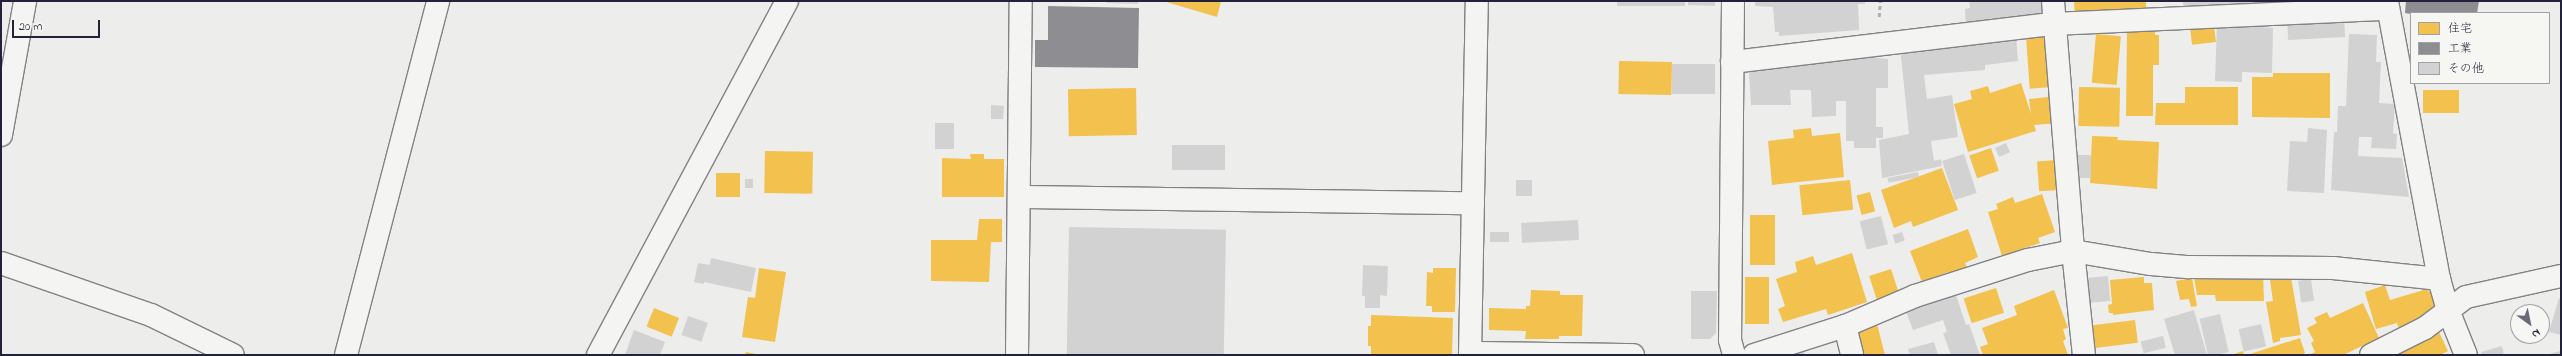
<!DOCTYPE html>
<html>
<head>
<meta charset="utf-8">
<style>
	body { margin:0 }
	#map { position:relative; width:2562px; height:356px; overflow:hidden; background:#ededec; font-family:"Indie Flower","Klee One",sans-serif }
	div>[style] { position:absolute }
	.homes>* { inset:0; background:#f2c14e; transform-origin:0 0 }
	.industry>* { inset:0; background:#8d8d92 }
	.building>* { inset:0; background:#d2d2d3; transform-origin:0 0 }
	.path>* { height:2.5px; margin-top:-1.25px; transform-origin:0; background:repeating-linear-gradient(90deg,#afafb0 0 4px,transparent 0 7px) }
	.roads { filter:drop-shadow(1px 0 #828286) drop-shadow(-1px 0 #828286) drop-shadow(0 1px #828286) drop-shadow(0 -1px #828286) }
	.minor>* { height:22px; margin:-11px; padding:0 11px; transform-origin:11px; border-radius:11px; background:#f4f4f2 }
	span { translate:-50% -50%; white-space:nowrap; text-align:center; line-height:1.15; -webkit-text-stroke:4px #f6f6f2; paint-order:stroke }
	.frame { position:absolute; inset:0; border:2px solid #22223b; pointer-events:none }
	.legend { position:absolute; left:2410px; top:12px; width:140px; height:72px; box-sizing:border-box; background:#f6f6f2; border:1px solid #a1a1a9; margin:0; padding:5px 7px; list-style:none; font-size:12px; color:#22223b }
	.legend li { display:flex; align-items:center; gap:8px; height:20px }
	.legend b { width:20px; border:1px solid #a1a1a9 }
	.north { position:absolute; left:2510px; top:304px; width:40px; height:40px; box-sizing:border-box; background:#f6f6f2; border:1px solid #a1a1a9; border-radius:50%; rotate:147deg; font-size:11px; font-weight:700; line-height:16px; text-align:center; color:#22223b }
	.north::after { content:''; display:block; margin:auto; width:14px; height:18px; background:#696979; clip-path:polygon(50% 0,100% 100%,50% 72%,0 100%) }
	.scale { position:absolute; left:12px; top:20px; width:88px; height:18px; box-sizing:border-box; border:2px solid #22223b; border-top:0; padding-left:5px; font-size:12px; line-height:14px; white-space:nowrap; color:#22223b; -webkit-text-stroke:3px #f6f6f2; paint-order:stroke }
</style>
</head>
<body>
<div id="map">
	<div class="homes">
		<i style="clip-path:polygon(1163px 1px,1221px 1px,1217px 17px)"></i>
		<i style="clip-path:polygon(2074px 1px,2146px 1px,2146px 12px,2075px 20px)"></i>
		<i style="left:2214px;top:26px;width:16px;height:24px;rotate:83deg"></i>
		<i style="clip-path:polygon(2127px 30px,2155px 30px,2155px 35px,2159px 35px,2159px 65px,2153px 65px,2153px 116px,2126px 116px)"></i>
		<i style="left:2096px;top:34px;width:25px;height:49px;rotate:5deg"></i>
		<i style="left:2052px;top:35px;width:52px;height:26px;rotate:86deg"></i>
		<i style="left:1619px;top:61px;width:53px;height:33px;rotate:1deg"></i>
		<i style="clip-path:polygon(2273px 73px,2330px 73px,2330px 118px,2252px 117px,2252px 77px,2273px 77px)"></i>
		<i style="clip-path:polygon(2021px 83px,2031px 114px,2029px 99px,2057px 96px,2060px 123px,2034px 125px,2036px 131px,1968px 152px,1954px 104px,1972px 99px,1970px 91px,1988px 86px,1990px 93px)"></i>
		<i style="left:2079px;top:87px;width:41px;height:39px;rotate:1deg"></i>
		<i style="clip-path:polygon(2185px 87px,2238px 87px,2238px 125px,2155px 125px,2156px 103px,2185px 103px)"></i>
		<i style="left:1136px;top:88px;width:47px;height:68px;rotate:89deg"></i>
		<i style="left:2423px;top:90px;width:36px;height:23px"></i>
		<i style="clip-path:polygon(1811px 128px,1812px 136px,1840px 133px,1844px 177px,1772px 185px,1768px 141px,1794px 138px,1793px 130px)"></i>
		<i style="clip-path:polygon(2092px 136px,2118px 137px,2117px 140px,2159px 142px,2157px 189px,2090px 183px)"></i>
		<i style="left:1991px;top:148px;width:24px;height:23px;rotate:71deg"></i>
		<i style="left:765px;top:151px;width:48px;height:42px;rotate:1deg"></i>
		<i style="clip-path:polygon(970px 154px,984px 154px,984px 159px,1004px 159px,1004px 197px,942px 197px,942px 158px,971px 159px)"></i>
		<i style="left:2057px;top:160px;width:30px;height:20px;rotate:86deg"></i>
		<i style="clip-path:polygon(1942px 168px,1958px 210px,1913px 227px,1911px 221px,1894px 228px,1881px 190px)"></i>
		<i style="left:716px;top:173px;width:24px;height:24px"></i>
		<i style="left:1850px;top:180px;width:30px;height:51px;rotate:84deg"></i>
		<i style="left:1870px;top:192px;width:20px;height:14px;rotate:75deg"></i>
		<i style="clip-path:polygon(2042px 194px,2055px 232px,2038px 238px,2040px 243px,2002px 256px,1988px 212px,1998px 209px,1996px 204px,2013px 197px,2015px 203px)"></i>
		<i style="left:1750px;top:215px;width:25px;height:50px"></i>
		<i style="clip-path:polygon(979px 219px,1002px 219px,1002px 242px,991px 242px,989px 282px,931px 281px,931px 240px,977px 240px)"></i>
		<i style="clip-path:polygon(1968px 229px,1978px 257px,1965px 263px,1968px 270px,1949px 276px,1948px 272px,1922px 282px,1910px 251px)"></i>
		<i style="clip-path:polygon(1852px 253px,1867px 302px,1828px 315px,1826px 309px,1783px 322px,1778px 309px,1785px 306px,1776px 279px,1797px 272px,1795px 262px,1813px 256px,1816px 265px)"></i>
		<i style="clip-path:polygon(759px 268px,786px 272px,775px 342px,742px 337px,748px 297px,755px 298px)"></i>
		<i style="clip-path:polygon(1433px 268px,1456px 268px,1455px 312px,1432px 312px,1432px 306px,1426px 306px,1427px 272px,1433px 273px)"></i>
		<i style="left:1891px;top:269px;width:26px;height:23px;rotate:72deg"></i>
		<i style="clip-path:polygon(2193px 272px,2263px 274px,2264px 301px,2216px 301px,2215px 295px,2197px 295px)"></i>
		<i style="left:1745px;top:277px;width:24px;height:47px"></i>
		<i style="clip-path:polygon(2144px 277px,2144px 283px,2152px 283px,2154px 310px,2113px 315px,2113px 313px,2109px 313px,2108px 305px,2112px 304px,2110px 280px)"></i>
		<i style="clip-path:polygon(2291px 277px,2301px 335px,2280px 338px,2280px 341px,2273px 343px,2266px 302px,2273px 301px,2270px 280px)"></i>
		<i style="clip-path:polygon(2192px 278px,2197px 306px,2191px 307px,2189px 299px,2180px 300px,2176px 281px)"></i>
		<i style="clip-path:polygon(2385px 285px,2390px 300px,2427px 289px,2432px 294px,2436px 306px,2431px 313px,2399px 329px,2397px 323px,2376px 329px,2365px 292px)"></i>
		<i style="left:1996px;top:288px;width:26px;height:34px;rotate:72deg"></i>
		<i style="clip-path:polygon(1531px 290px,1560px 291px,1560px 295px,1583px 295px,1582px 336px,1559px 336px,1559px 339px,1525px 339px,1526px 331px,1489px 330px,1489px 308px,1526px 309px,1526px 306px,1530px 306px)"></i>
		<i style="clip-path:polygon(2054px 290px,2068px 328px,2063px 329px,2066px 339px,2063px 341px,2068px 355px,1983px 355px,1980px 347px,1988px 344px,1982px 328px,2017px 315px,2014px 306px)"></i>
		<i style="clip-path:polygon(2363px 303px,2379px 338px,2343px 355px,2308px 355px,2315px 352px,2311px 343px,2314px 341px,2307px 328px,2317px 323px,2314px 318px,2327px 312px,2330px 318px)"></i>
		<i style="left:654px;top:308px;width:27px;height:20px;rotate:22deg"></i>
		<i style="clip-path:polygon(1371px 315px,1453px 318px,1452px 355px,1371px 355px,1371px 346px,1368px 346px,1368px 326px,1371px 326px)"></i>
		<i style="left:2135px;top:320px;width:23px;height:45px;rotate:83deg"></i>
		<i style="clip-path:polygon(1877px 324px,1885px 355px,1860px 355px,1854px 330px)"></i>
		<i style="clip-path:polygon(2439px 332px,2448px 351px,2440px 355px,2391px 355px)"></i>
		<i style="clip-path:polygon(2300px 338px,2305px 353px,2301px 355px,2247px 355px)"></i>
		<i style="clip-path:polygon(2243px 351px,2244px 355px,2231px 355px)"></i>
		<i style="clip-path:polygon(746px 352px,756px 354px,756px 355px,745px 355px)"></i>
	</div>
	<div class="industry">
		<i style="clip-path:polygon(2406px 1px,2479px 1px,2477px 13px,2411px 14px,2405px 13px)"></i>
		<i style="clip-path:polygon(1048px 6px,1139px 8px,1138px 68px,1035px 67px,1035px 40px,1048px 40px)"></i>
	</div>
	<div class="building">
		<i style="clip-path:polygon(1107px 1px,1138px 1px,1138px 4px,1107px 3px)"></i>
		<i style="left:1617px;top:1px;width:68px;height:5px"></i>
		<i style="clip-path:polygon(1688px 1px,1715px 1px,1715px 6px,1688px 5px)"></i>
		<i style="clip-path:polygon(1755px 1px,1865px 1px,1865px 4px,1858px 4px,1859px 30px,1779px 36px,1779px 32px,1775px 32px,1773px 7px,1755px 6px)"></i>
		<i style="clip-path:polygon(1969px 1px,2048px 1px,2049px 15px,1987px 19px,1988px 25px,1966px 27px,1965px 9px,1970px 8px)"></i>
		<i style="clip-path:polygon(2183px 1px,2263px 1px,2264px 5px,2184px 13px)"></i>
		<i style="left:2344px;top:16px;width:21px;height:57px;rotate:87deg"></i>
		<i style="clip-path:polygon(2217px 24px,2273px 28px,2272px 73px,2242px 72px,2242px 82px,2215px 81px)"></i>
		<i style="clip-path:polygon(2349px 34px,2377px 35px,2376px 62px,2381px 62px,2379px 103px,2395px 104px,2393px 133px,2397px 134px,2396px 149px,2371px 148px,2372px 137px,2359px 137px,2358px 156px,2402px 158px,2409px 197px,2331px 190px,2334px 132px,2337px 132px,2338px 106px,2346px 106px)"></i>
		<i style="clip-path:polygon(2016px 36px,2018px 61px,1985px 65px,1985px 70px,1924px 75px,1927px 99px,1952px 95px,1958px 137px,1931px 141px,1934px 161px,1941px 159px,1942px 166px,1882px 178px,1879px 140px,1909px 134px,1900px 47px)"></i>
		<i style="clip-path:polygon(1877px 50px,1877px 58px,1888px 59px,1888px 88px,1876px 88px,1876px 127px,1883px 127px,1883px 138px,1876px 138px,1876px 148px,1854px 148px,1854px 141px,1846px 141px,1846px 101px,1836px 101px,1836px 116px,1812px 117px,1811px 90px,1790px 90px,1791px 105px,1751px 105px,1749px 71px)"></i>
		<i style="left:1672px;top:64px;width:43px;height:30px"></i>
		<i style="clip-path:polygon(991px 105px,1004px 106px,1003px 119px,991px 119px)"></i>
		<i style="left:935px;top:123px;width:19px;height:26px"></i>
		<i style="clip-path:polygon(2308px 128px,2327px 130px,2324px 193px,2287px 191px,2290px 141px,2307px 142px)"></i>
		<i style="left:2006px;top:143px;width:10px;height:12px;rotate:66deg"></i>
		<i style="left:1225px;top:145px;width:25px;height:53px;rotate:90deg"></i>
		<i style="left:1964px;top:154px;width:41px;height:23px;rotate:72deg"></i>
		<i style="left:2078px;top:155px;width:13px;height:23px"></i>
		<i style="left:1918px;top:172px;width:5px;height:31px;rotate:79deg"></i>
		<i style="left:745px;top:179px;width:8px;height:9px"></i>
		<i style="left:1516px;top:180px;width:16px;height:16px"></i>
		<i style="left:1881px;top:216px;width:29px;height:22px;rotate:76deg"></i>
		<i style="left:1578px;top:220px;width:20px;height:57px;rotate:87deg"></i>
		<i style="left:1069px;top:227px;width:157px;height:128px;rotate:1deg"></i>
		<i style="left:1509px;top:232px;width:10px;height:19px;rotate:90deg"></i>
		<i style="left:1902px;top:232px;width:9px;height:10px;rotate:72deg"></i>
		<i style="clip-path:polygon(711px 258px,756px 268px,751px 292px,704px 282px,704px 284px,694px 282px,698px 263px,710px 265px)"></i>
		<i style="clip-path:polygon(1363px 265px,1388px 266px,1387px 296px,1380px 295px,1380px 308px,1365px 308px,1365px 296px,1362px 296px)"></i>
		<i style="left:2108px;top:276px;width:25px;height:25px;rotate:85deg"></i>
		<i style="left:2311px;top:279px;width:22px;height:13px;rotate:82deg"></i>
		<i style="clip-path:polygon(1691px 291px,1717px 291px,1716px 333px,1710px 339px,1691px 339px)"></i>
		<i style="clip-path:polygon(1955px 292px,1966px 325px,1969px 324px,1980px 355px,1951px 355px,1943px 333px,1947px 332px,1943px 320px,1913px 330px,1905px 309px)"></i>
		<i style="clip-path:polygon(2559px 298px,2561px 299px,2561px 335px,2549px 332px)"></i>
		<i style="clip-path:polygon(2194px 310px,2207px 355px,2175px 355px,2164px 319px)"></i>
		<i style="left:2220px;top:314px;width:39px;height:21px;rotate:77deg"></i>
		<i style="left:688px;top:316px;width:21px;height:20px;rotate:19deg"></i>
		<i style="left:2261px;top:324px;width:23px;height:23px;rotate:77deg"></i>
		<i style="clip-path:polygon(634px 330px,665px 342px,660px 355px,625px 355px)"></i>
		<i style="left:2163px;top:336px;width:12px;height:23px;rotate:76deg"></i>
		<i style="clip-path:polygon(1934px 342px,1938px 355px,1910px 355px,1908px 349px)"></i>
		<i style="clip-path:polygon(2502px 346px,2504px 355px,2482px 355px,2481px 352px)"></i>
		<i style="clip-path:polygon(1802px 347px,1805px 355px,1778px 355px)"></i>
		<i style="clip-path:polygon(2560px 351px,2561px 355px,2546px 355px)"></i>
	</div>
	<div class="path">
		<i style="left:1879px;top:17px;width:16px;rotate:-86deg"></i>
	</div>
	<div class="roads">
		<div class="minor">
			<i style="left:1733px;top:1px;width:339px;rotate:90.5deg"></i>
			<i style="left:1730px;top:340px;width:16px;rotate:75deg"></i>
			<i style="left:2053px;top:1px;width:251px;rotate:85.4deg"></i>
			<i style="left:2073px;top:251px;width:105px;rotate:84deg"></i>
			<i style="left:2387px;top:1px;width:283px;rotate:79.4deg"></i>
			<i style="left:2439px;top:279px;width:32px;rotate:74deg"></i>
			<i style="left:2448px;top:310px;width:48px;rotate:68.2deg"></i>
			<i style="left:1732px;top:62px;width:323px;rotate:-6.8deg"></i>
			<i style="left:2053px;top:24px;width:334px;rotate:-2.6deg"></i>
			<i style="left:1px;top:135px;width:136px;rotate:-79.8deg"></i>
			<i style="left:1019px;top:197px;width:454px;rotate:0.8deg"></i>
			<i style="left:1px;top:263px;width:159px;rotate:19.1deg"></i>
			<i style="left:151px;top:315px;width:91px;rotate:26deg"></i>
			<i style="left:1845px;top:326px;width:30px;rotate:76deg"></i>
			<i style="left:1470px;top:353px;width:163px;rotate:0.7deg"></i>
			<i style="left:346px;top:355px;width:366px;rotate:-75.4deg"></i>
			<i style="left:598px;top:355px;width:401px;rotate:-61.9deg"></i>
			<i style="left:1017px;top:355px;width:354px;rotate:-89.4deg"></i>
			<i style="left:1470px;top:355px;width:354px;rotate:-88.9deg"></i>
			<i style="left:1754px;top:355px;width:96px;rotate:-17.7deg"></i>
			<i style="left:1845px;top:326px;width:76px;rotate:-23.2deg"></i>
			<i style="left:1915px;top:296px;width:119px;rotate:-17.7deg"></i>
			<i style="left:2028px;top:260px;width:46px;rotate:-11.3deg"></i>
			<i style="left:2073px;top:251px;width:79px;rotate:9.5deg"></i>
			<i style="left:2151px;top:264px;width:38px;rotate:5deg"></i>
			<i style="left:2189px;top:267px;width:144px;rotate:0.4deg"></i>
			<i style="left:2333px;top:268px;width:107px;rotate:5.9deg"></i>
			<i style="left:2371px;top:355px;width:60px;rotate:-26.6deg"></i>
			<i style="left:2425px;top:328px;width:51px;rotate:-37.1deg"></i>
			<i style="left:2466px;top:297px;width:97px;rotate:-12.5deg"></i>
		</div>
	</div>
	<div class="frame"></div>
	<ul class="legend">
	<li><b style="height:11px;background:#f2c14e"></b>住宅</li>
	<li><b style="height:11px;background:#8d8d92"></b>工業</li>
	<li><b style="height:11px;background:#d2d2d3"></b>その他</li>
	</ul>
	<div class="north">N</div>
	<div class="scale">20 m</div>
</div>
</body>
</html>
